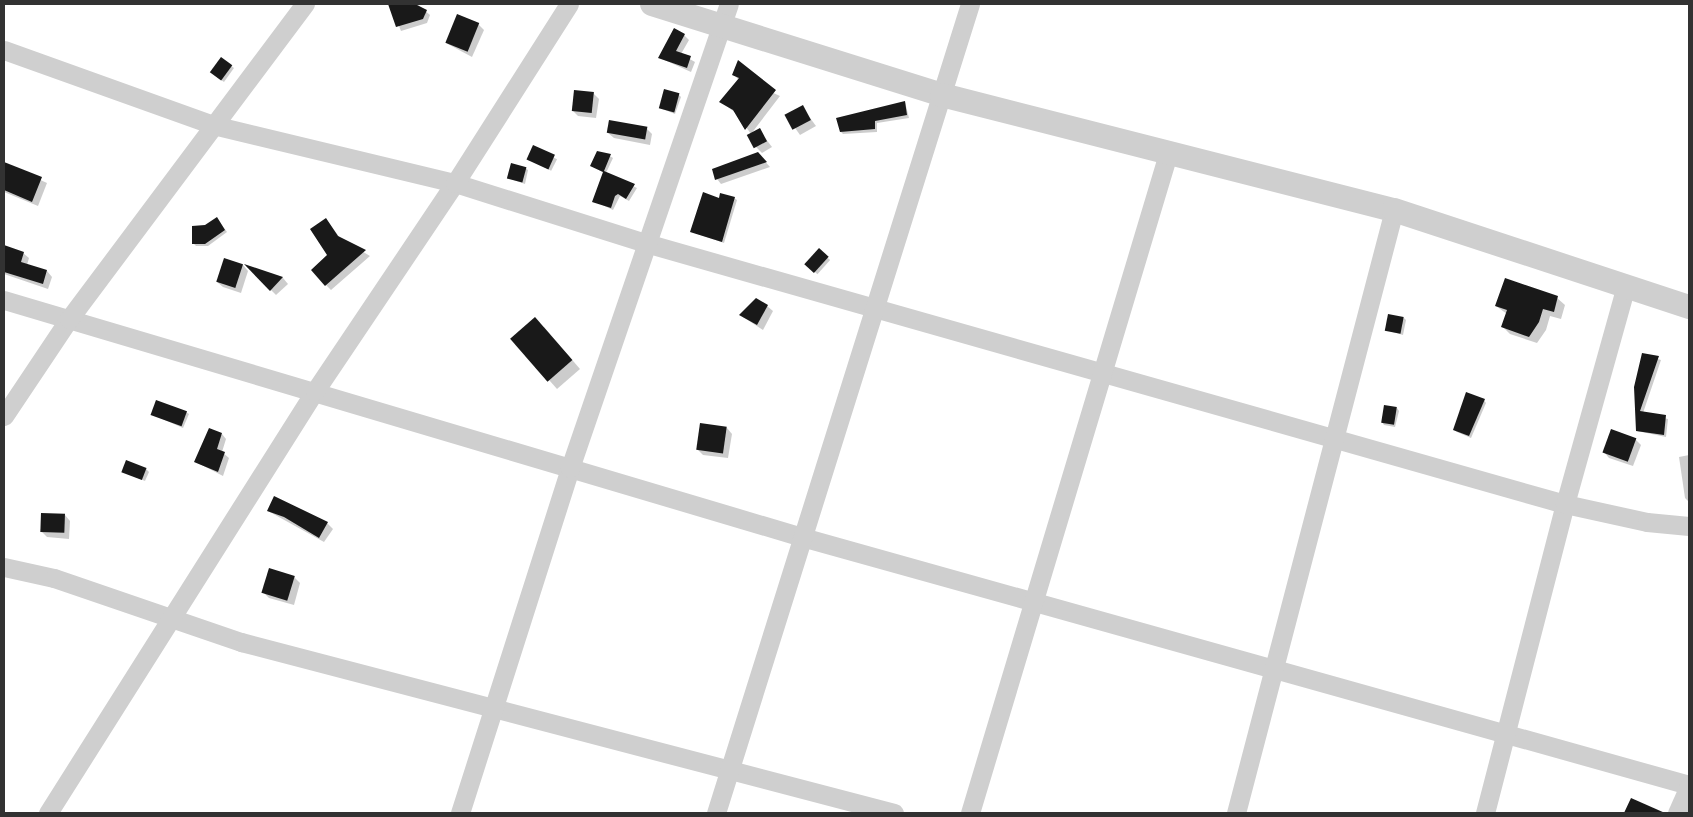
<!DOCTYPE html>
<html>
<head>
<meta charset="utf-8">
<style>
	body { margin:0 }
	#map { position:relative; width:1693px; height:817px; overflow:hidden; background:#fff; font-family:Jost,sans-serif }
	div>[style] { position:absolute }
	.shadow>* { inset:0; background:#0003; transform-origin:0 0 }
	.building>* { inset:0; background:#191919; transform-origin:0 0 }
	.minor>* { height:19px; margin:-9.5px; padding:0 9.5px; transform-origin:9.5px; border-radius:9.5px; background:#cfcfcf }
	.tertiary>* { height:24px; margin:-12px; padding:0 12px; transform-origin:12px; border-radius:12px; background:#cfcfcf }
	span { translate:-50% -50%; white-space:nowrap; text-align:center; line-height:1.15; -webkit-text-stroke:5px #fff; paint-order:stroke }
	.frame { position:absolute; inset:0; border:5px solid #323232; pointer-events:none }
</style>
</head>
<body>
<div id="map">
	<div class="shadow">
		<i style="clip-path:polygon(390px 4px,417px 4px,430px 15px,427px 23px,401px 31px)"></i>
		<i style="clip-path:polygon(478px 24px,484px 30px,472px 57px,446px 43px)"></i>
		<i style="clip-path:polygon(684px 35px,689px 40px,681px 54px,695px 62px,691px 72px,660px 58px)"></i>
		<i style="clip-path:polygon(221px 59px,234px 68px,224px 82px,214px 75px)"></i>
		<i style="clip-path:polygon(734px 75px,780px 96px,751px 134px,736px 113px,721px 102px,739px 80px)"></i>
		<i style="clip-path:polygon(593px 93px,599px 99px,596px 118px,578px 116px,572px 110px)"></i>
		<i style="clip-path:polygon(678px 94px,681px 97px,675px 114px,660px 108px)"></i>
		<i style="clip-path:polygon(905px 102px,909px 118px,877px 123px,877px 132px,843px 134px,841px 132px)"></i>
		<i style="clip-path:polygon(802px 107px,816px 126px,800px 135px,786px 115px)"></i>
		<i style="clip-path:polygon(647px 129px,652px 134px,650px 145px,614px 138px,608px 133px)"></i>
		<i style="clip-path:polygon(759px 130px,772px 147px,762px 153px,756px 147px)"></i>
		<i style="left:533px;top:147px;width:27px;height:13px;rotate:27deg"></i>
		<i style="clip-path:polygon(610px 156px,613px 158px,606px 173px,637px 188px,629px 201px,620px 196px,613px 210px,594px 201px,604px 173px,592px 166px)"></i>
		<i style="clip-path:polygon(762px 158px,770px 167px,721px 184px,717px 179px)"></i>
		<i style="clip-path:polygon(4px 163px,47px 183px,38px 206px,4px 192px)"></i>
		<i style="clip-path:polygon(525px 168px,528px 170px,525px 184px,508px 178px)"></i>
		<i style="clip-path:polygon(734px 198px,737px 200px,724px 243px,692px 232px)"></i>
		<i style="clip-path:polygon(326px 219px,340px 238px,370px 256px,331px 290px,326px 285px,329px 255px)"></i>
		<i style="clip-path:polygon(219px 221px,227px 232px,208px 246px,196px 246px,194px 244px,205px 226px)"></i>
		<i style="clip-path:polygon(4px 246px,23px 253px,29px 258px,27px 265px,47px 271px,52px 277px,48px 289px,4px 274px)"></i>
		<i style="left:819px;top:250px;width:15px;height:19px;rotate:42deg"></i>
		<i style="clip-path:polygon(225px 259px,243px 265px,248px 271px,241px 293px,223px 287px,217px 282px)"></i>
		<i style="clip-path:polygon(248px 267px,283px 278px,288px 284px,276px 295px)"></i>
		<i style="clip-path:polygon(1557px 298px,1565px 305px,1561px 319px,1550px 316px,1546px 330px,1537px 343px,1510px 334px,1503px 327px,1507px 314px,1496px 306px)"></i>
		<i style="clip-path:polygon(767px 306px,773px 311px,763px 330px,740px 315px)"></i>
		<i style="clip-path:polygon(1404px 318px,1406px 320px,1403px 335px,1386px 330px)"></i>
		<i style="clip-path:polygon(544px 327px,580px 369px,557px 389px,512px 338px)"></i>
		<i style="clip-path:polygon(1643px 355px,1661px 360px,1643px 413px,1668px 419px,1666px 437px,1637px 431px)"></i>
		<i style="clip-path:polygon(1484px 400px,1486px 403px,1471px 438px,1457px 432px,1454px 430px)"></i>
		<i style="clip-path:polygon(1397px 408px,1399px 411px,1395px 427px,1384px 425px,1382px 422px)"></i>
		<i style="clip-path:polygon(186px 412px,189px 414px,183px 428px,151px 414px)"></i>
		<i style="clip-path:polygon(727px 428px,732px 434px,728px 458px,703px 455px,697px 449px)"></i>
		<i style="clip-path:polygon(222px 434px,226px 439px,222px 452px,229px 458px,223px 476px,196px 462px)"></i>
		<i style="clip-path:polygon(1635px 439px,1641px 445px,1633px 466px,1609px 458px,1604px 452px)"></i>
		<i style="clip-path:polygon(1689px 455px,1689px 502px,1685px 498px,1679px 457px)"></i>
		<i style="clip-path:polygon(146px 469px,149px 472px,145px 481px,123px 472px)"></i>
		<i style="clip-path:polygon(268px 511px,327px 523px,333px 529px,324px 542px)"></i>
		<i style="clip-path:polygon(65px 515px,70px 521px,69px 539px,47px 537px,42px 532px)"></i>
		<i style="clip-path:polygon(294px 577px,300px 583px,294px 605px,269px 598px,263px 592px)"></i>
	</div>
	<div class="building">
		<i style="clip-path:polygon(388px 4px,415px 4px,427px 10px,423px 19px,396px 27px)"></i>
		<i style="left:457px;top:14px;width:24px;height:31px;rotate:22deg"></i>
		<i style="clip-path:polygon(674px 28px,685px 34px,676px 51px,691px 56px,687px 68px,658px 58px)"></i>
		<i style="left:221px;top:57px;width:14px;height:19px;rotate:36deg"></i>
		<i style="clip-path:polygon(738px 60px,776px 90px,745px 130px,733px 110px,719px 102px,739px 78px,732px 75px)"></i>
		<i style="left:664px;top:89px;width:16px;height:20px;rotate:15deg"></i>
		<i style="left:574px;top:90px;width:20px;height:21px;rotate:6deg"></i>
		<i style="clip-path:polygon(905px 101px,907px 115px,875px 121px,875px 129px,840px 132px,836px 118px)"></i>
		<i style="left:803px;top:105px;width:17px;height:21px;rotate:62deg"></i>
		<i style="left:609px;top:120px;width:39px;height:13px;rotate:10deg"></i>
		<i style="left:760px;top:128px;width:15px;height:15px;rotate:62deg"></i>
		<i style="left:533px;top:145px;width:24px;height:16px;rotate:24deg"></i>
		<i style="clip-path:polygon(597px 151px,611px 154px,604px 171px,635px 184px,626px 199px,618px 194px,615px 196px,611px 208px,592px 202px,603px 172px,590px 166px)"></i>
		<i style="clip-path:polygon(758px 152px,767px 162px,715px 180px,712px 169px)"></i>
		<i style="clip-path:polygon(4px 162px,42px 177px,32px 202px,4px 190px)"></i>
		<i style="left:511px;top:163px;width:16px;height:16px;rotate:15deg"></i>
		<i style="clip-path:polygon(703px 192px,719px 198px,720px 193px,735px 197px,722px 242px,690px 232px)"></i>
		<i style="clip-path:polygon(217px 217px,225px 230px,205px 244px,192px 244px,192px 226px,205px 225px)"></i>
		<i style="clip-path:polygon(326px 218px,338px 236px,366px 250px,325px 286px,311px 270px,327px 255px,310px 229px)"></i>
		<i style="clip-path:polygon(4px 245px,24px 252px,21px 262px,47px 270px,43px 284px,4px 272px)"></i>
		<i style="left:819px;top:248px;width:13px;height:22px;rotate:42deg"></i>
		<i style="left:224px;top:258px;width:20px;height:25px;rotate:18deg"></i>
		<i style="clip-path:polygon(244px 264px,283px 277px,270px 291px)"></i>
		<i style="clip-path:polygon(1505px 278px,1558px 296px,1554px 312px,1543px 309px,1539px 322px,1529px 337px,1501px 327px,1507px 310px,1495px 306px)"></i>
		<i style="clip-path:polygon(756px 298px,768px 305px,757px 325px,739px 315px)"></i>
		<i style="left:1388px;top:314px;width:16px;height:17px;rotate:11deg"></i>
		<i style="left:535px;top:317px;width:57px;height:33px;rotate:49deg"></i>
		<i style="clip-path:polygon(1642px 353px,1659px 356px,1640px 411px,1666px 415px,1664px 435px,1636px 431px,1634px 387px)"></i>
		<i style="clip-path:polygon(1466px 392px,1485px 399px,1469px 436px,1453px 430px)"></i>
		<i style="left:156px;top:400px;width:33px;height:16px;rotate:20deg"></i>
		<i style="left:1384px;top:405px;width:13px;height:18px;rotate:9deg"></i>
		<i style="left:700px;top:423px;width:27px;height:27px;rotate:8deg"></i>
		<i style="clip-path:polygon(209px 428px,222px 433px,217px 449px,225px 452px,218px 472px,194px 462px)"></i>
		<i style="left:1611px;top:429px;width:27px;height:25px;rotate:20deg"></i>
		<i style="left:126px;top:460px;width:22px;height:13px;rotate:21deg"></i>
		<i style="clip-path:polygon(274px 496px,328px 522px,319px 538px,284px 517px,267px 511px)"></i>
		<i style="left:41px;top:513px;width:24px;height:19px;rotate:2deg"></i>
		<i style="left:269px;top:568px;width:27px;height:26px;rotate:17deg"></i>
		<i style="clip-path:polygon(1631px 798px,1665px 813px,1624px 813px)"></i>
	</div>
	<div class="minor">
		<i style="left:4px;top:50px;width:222px;rotate:19.7deg"></i>
		<i style="left:213px;top:125px;width:249px;rotate:13.5deg"></i>
		<i style="left:455px;top:183px;width:203px;rotate:17.5deg"></i>
		<i style="left:649px;top:244px;width:952px;rotate:15.85deg"></i>
		<i style="left:1565px;top:504px;width:84px;rotate:12.4deg"></i>
		<i style="left:1647px;top:522px;width:42px;rotate:5.4deg"></i>
		<i style="left:4px;top:300px;width:832px;rotate:16.54deg"></i>
		<i style="left:802px;top:537px;width:921px;rotate:15.62deg"></i>
		<i style="left:4px;top:416px;width:117px;rotate:-56.2deg"></i>
		<i style="left:69px;top:319px;width:394px;rotate:-53.2deg"></i>
		<i style="left:4px;top:567px;width:51px;rotate:12.4deg"></i>
		<i style="left:54px;top:578px;width:198px;rotate:18.9deg"></i>
		<i style="left:241px;top:642px;width:675px;rotate:14.67deg"></i>
		<i style="left:48px;top:813px;width:499px;rotate:-57.7deg"></i>
		<i style="left:315px;top:391px;width:251px;rotate:-56.1deg"></i>
		<i style="left:455px;top:183px;width:212px;rotate:-57.5deg"></i>
		<i style="left:460px;top:813px;width:362px;rotate:-72.3deg"></i>
		<i style="left:570px;top:468px;width:490px;rotate:-71.1deg"></i>
		<i style="left:716px;top:813px;width:848px;rotate:-72.57deg"></i>
		<i style="left:970px;top:813px;width:688px;rotate:-73.28deg"></i>
		<i style="left:1236px;top:813px;width:623px;rotate:-75.32deg"></i>
		<i style="left:1485px;top:813px;width:319px;rotate:-75.5deg"></i>
		<i style="left:1565px;top:504px;width:226px;rotate:-74.4deg"></i>
		<i style="left:1677px;top:813px;width:30px;rotate:-66deg"></i>
	</div>
	<div class="tertiary">
		<i style="left:652px;top:4px;width:304px;rotate:17.4deg"></i>
		<i style="left:942px;top:95px;width:466px;rotate:14.3deg"></i>
		<i style="left:1394px;top:210px;width:311px;rotate:18.2deg"></i>
	</div>
	<div class="frame"></div>
</div>
</body>
</html>
